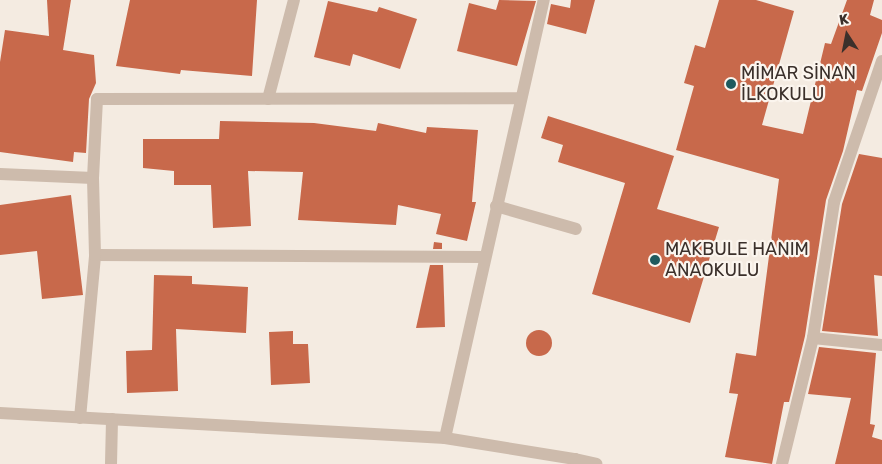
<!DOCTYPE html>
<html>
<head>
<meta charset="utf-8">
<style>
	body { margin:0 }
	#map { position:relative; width:882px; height:464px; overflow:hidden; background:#f4ebe1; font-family:Rubik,sans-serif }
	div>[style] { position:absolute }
	.building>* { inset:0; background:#c8694b }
	.round { border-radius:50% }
	.minor>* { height:12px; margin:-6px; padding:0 6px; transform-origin:6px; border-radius:6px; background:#cdbbac }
	.dots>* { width:14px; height:14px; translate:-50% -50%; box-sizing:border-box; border:2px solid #fbf5ee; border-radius:50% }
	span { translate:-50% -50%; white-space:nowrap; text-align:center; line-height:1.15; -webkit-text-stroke:4.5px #fbf5ee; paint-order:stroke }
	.poi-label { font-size:18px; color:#3b302b }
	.left { translate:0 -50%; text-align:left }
	.north { position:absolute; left:822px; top:10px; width:50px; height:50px; -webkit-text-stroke:4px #fbf5ee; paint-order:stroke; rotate:349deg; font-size:14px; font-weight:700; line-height:20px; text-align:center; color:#3b302b }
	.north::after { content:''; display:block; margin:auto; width:18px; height:22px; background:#3b302b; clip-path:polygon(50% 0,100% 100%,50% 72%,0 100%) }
</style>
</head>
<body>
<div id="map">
	<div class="building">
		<i style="clip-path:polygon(47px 0,71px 0,63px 50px,94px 55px,96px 83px,89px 99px,86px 153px,74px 152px,73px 162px,0 152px,0 62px,5px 30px,49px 36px)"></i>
		<i style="clip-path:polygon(130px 0,257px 0,252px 76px,181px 70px,180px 74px,116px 66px)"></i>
		<i style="clip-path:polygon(499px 0,536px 1px,517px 66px,457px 51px,469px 3px,496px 10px)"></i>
		<i style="clip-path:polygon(571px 0,595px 0,586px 34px,547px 24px,551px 4px,570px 8px)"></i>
		<i style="clip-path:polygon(719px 0,756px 0,794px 11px,762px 125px,803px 134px,825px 43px,831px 44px,847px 0,874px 0,870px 15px,882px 20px,882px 33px,862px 91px,857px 90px,843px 151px,826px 200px,805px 336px,789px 402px,784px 402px,772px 464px,725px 457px,738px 394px,729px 393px,736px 353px,756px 356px,779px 179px,676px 150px,694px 86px,684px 83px,695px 45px,705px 48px)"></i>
		<i style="clip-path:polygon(328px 1px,377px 12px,379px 7px,417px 19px,400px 69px,353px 54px,350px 66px,314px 57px)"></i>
		<i style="clip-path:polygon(548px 116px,674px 156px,657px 209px,719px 227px,690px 323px,592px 294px,625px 183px,558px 162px,563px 145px,541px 138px)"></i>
		<i style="clip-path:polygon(220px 121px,314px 123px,376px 131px,378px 123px,426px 133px,427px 127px,478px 130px,472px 202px,476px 202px,467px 241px,436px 234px,441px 214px,398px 205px,396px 225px,298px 220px,303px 172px,248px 171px,251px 226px,213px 228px,211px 185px,174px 185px,174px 171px,143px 168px,143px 139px,219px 139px)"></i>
		<i style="clip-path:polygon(859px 154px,882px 158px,882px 276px,874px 275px,878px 336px,822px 331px,842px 204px)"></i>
		<i style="clip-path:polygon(71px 195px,83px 295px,42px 299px,37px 251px,0 255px,0 205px)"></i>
		<i style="clip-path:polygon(434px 242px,442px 243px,442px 249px,433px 249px)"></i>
		<i style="clip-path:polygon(430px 265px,443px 265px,445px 327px,416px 328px)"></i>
		<i style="clip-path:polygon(154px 275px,192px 276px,192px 284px,248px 287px,246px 333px,176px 329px,178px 391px,127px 393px,126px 351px,152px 350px)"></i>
		<i class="round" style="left:526px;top:330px;width:26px;height:26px"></i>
		<i style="clip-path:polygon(293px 331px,293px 344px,308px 344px,310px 383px,271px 385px,269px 332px)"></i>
		<i style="clip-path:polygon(819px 347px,876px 353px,870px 424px,875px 425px,872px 437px,882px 440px,882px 464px,835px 464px,851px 398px,808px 394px)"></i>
	</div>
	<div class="minor">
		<i style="left:268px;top:99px;width:102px;rotate:-75.3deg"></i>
		<i style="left:0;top:174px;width:93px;rotate:2.5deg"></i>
		<i style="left:496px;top:206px;width:83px;rotate:16deg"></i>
		<i style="left:95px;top:255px;width:390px;rotate:0.3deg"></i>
		<i style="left:813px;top:338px;width:69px;rotate:5.8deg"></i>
		<i style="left:0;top:413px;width:446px;rotate:3.2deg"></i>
		<i style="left:445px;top:438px;width:449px;rotate:-77.3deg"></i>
		<i style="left:80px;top:418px;width:164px;rotate:-84.7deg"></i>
		<i style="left:95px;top:255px;width:77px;rotate:-91.5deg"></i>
		<i style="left:93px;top:178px;width:79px;rotate:-87.1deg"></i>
		<i style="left:97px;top:99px;width:423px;rotate:-0.1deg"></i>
		<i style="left:445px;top:438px;width:132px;rotate:9.2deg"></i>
		<i style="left:575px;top:459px;width:5px;rotate:90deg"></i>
		<i style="left:575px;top:459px;width:22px;rotate:13deg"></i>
		<i style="left:111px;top:464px;width:45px;rotate:-88.7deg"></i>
		<i style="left:782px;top:464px;width:130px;rotate:-76.2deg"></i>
		<i style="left:813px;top:338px;width:138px;rotate:-81.2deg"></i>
		<i style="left:834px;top:202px;width:149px;rotate:-71.2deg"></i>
	</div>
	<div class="dots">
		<i style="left:731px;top:84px;background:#1f5a5e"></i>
		<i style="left:655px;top:260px;background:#1f5a5e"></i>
	</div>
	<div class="poi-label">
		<span class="left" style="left:741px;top:84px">MİMAR SİNAN<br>İLKOKULU</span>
		<span class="left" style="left:665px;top:260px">MAKBULE HANIM<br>ANAOKULU</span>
	</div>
	<div class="north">K</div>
</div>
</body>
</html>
